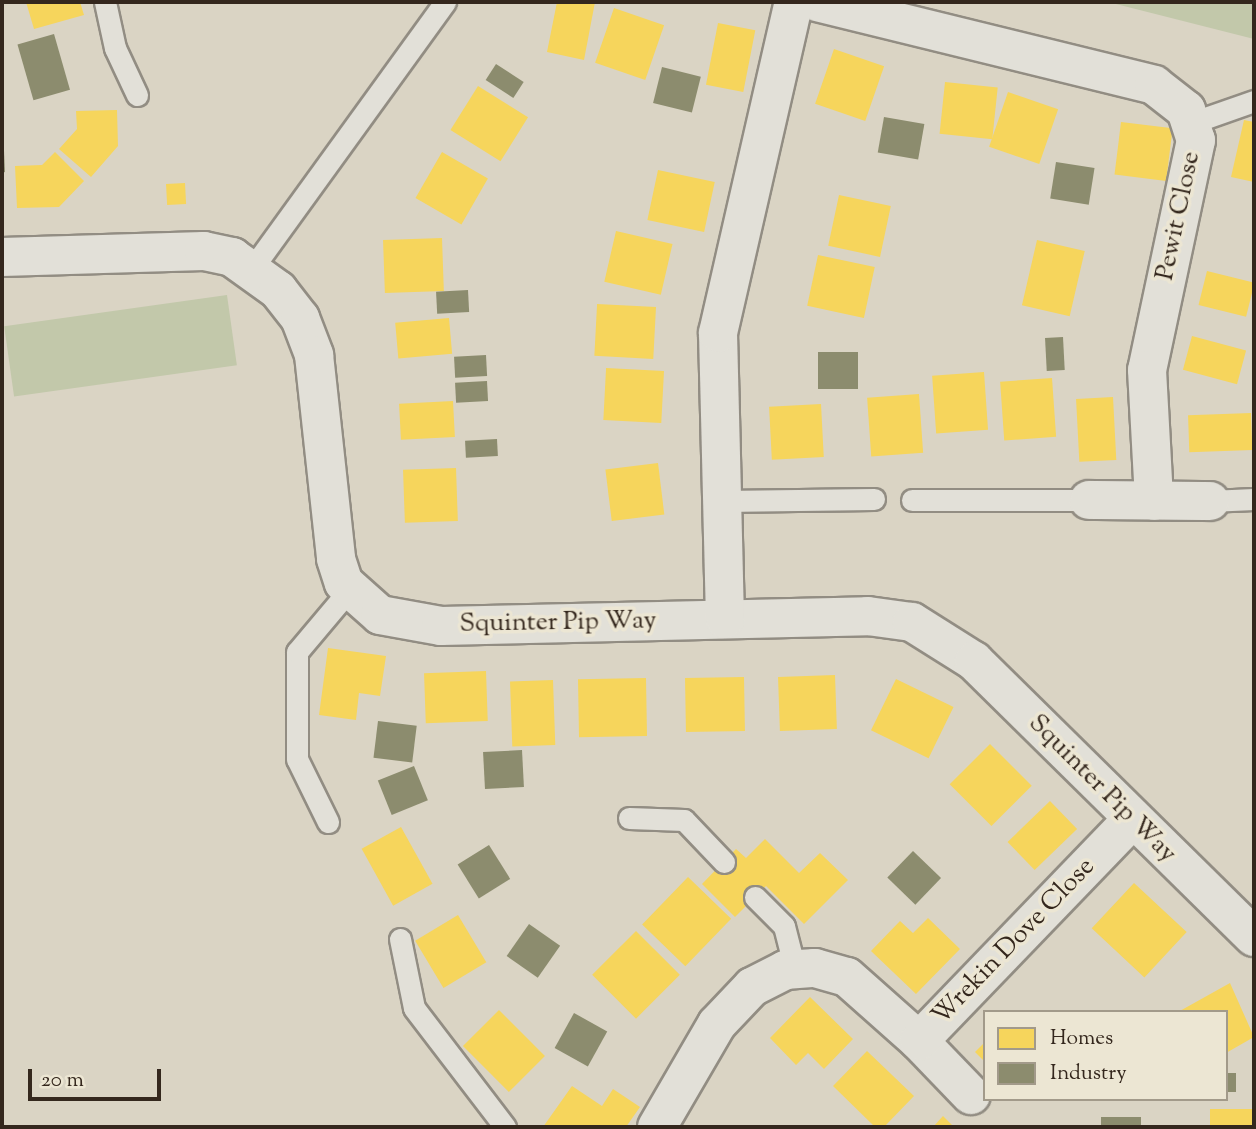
<!DOCTYPE html>
<html>
<head>
<meta charset="utf-8">
<style>
	body { margin:0 }
	#map { position:relative; width:1256px; height:1129px; overflow:hidden; background:#dad4c4; font-family:"Sorts Mill Goudy",serif }
	div>[style] { position:absolute }
	.green>* { inset:0; background:#c2c8aa; transform-origin:0 0 }
	.homes>* { inset:0; background:#f6d55c; transform-origin:0 0 }
	.industry>* { inset:0; background:#8c8c6e; transform-origin:0 0 }
	.roads { filter:drop-shadow(2px 0 #928d83) drop-shadow(-2px 0 #928d83) drop-shadow(0 2px #928d83) drop-shadow(0 -2px #928d83) }
	.lane>* { height:21px; margin:-10.5px; padding:0 10.5px; transform-origin:10.5px; border-radius:10.5px; background:#e2e0d8 }
	.street>* { height:38px; margin:-19px; padding:0 19px; transform-origin:19px; border-radius:19px; background:#e2e0d8 }
	span { translate:-50% -50%; white-space:nowrap; text-align:center; line-height:1.15; -webkit-text-stroke:7px #ece6d3; paint-order:stroke }
	.street-label { font-size:26px; color:#34271d }
	.frame { position:absolute; inset:0; border:4px solid #34271d; pointer-events:none }
	.legend { position:absolute; left:983px; top:1010px; width:245px; height:91px; box-sizing:border-box; background:#ece6d3; border:2px solid #a29a8a; margin:0; padding:9px 12px; list-style:none; font-size:21px; color:#34271d }
	.legend li { display:flex; align-items:center; gap:14px; height:35px }
	.legend b { width:35px; border:2px solid #a29a8a }
	.scale { position:absolute; left:28px; top:1069px; width:133px; height:32px; box-sizing:border-box; border:4px solid #34271d; border-top:0; padding-left:9px; font-size:21px; line-height:24px; white-space:nowrap; color:#34271d; -webkit-text-stroke:5px #ece6d3; paint-order:stroke }
</style>
</head>
<body>
<div id="map">
	<div class="green">
		<i style="clip-path:polygon(1108px 2px,1254px 2px,1254px 39px)"></i>
		<i style="left:227px;top:295px;width:71px;height:225px;rotate:82deg"></i>
	</div>
	<div class="homes">
		<i style="clip-path:polygon(26px 2px,80px 2px,84px 15px,34px 29px)"></i>
		<i style="clip-path:polygon(557px 2px,595px 2px,584px 60px,547px 52px)"></i>
		<i style="left:614px;top:8px;width:53px;height:58px;rotate:19deg"></i>
		<i style="left:718px;top:23px;width:38px;height:63px;rotate:11deg"></i>
		<i style="left:834px;top:49px;width:53px;height:58px;rotate:19deg"></i>
		<i style="left:945px;top:82px;width:53px;height:52px;rotate:6deg"></i>
		<i style="left:478px;top:86px;width:59px;height:52px;rotate:32deg"></i>
		<i style="left:1008px;top:92px;width:53px;height:58px;rotate:19deg"></i>
		<i style="clip-path:polygon(117px 110px,118px 146px,91px 177px,59px 149px,77px 129px,76px 111px)"></i>
		<i style="clip-path:polygon(1244px 120px,1254px 122px,1254px 182px,1231px 177px)"></i>
		<i style="left:1121px;top:122px;width:52px;height:53px;rotate:7deg"></i>
		<i style="clip-path:polygon(55px 152px,84px 181px,59px 207px,17px 208px,15px 166px,42px 165px)"></i>
		<i style="left:442px;top:152px;width:53px;height:53px;rotate:30deg"></i>
		<i style="left:658px;top:170px;width:58px;height:51px;rotate:12deg"></i>
		<i style="left:185px;top:183px;width:21px;height:19px;rotate:87deg"></i>
		<i style="left:839px;top:195px;width:53px;height:52px;rotate:12deg"></i>
		<i style="left:616px;top:231px;width:58px;height:52px;rotate:13deg"></i>
		<i style="left:442px;top:238px;width:53px;height:59px;rotate:88deg"></i>
		<i style="left:1037px;top:240px;width:49px;height:67px;rotate:13deg"></i>
		<i style="left:818px;top:255px;width:58px;height:52px;rotate:12deg"></i>
		<i style="left:1207px;top:271px;width:49px;height:35px;rotate:14deg"></i>
		<i style="left:656px;top:307px;width:52px;height:59px;rotate:93deg"></i>
		<i style="left:449px;top:318px;width:36px;height:54px;rotate:85deg"></i>
		<i style="left:1192px;top:336px;width:56px;height:35px;rotate:15deg"></i>
		<i style="left:664px;top:371px;width:52px;height:58px;rotate:93deg"></i>
		<i style="left:984px;top:372px;width:58px;height:52px;rotate:86deg"></i>
		<i style="left:1052px;top:378px;width:59px;height:52px;rotate:86deg"></i>
		<i style="left:919px;top:394px;width:59px;height:52px;rotate:86deg"></i>
		<i style="left:1113px;top:397px;width:63px;height:37px;rotate:87deg"></i>
		<i style="left:453px;top:401px;width:36px;height:54px;rotate:87deg"></i>
		<i style="left:821px;top:404px;width:53px;height:52px;rotate:87deg"></i>
		<i style="left:1251px;top:413px;width:37px;height:63px;rotate:88deg"></i>
		<i style="left:658px;top:463px;width:52px;height:53px;rotate:83deg"></i>
		<i style="left:456px;top:468px;width:53px;height:53px;rotate:88deg"></i>
		<i style="clip-path:polygon(328px 648px,386px 656px,380px 696px,359px 693px,356px 720px,319px 715px)"></i>
		<i style="left:486px;top:671px;width:50px;height:62px;rotate:88deg"></i>
		<i style="left:835px;top:675px;width:54px;height:57px;rotate:88deg"></i>
		<i style="left:744px;top:677px;width:54px;height:59px;rotate:89deg"></i>
		<i style="left:646px;top:678px;width:58px;height:68px;rotate:89deg"></i>
		<i style="left:896px;top:679px;width:64px;height:57px;rotate:26deg"></i>
		<i style="left:553px;top:680px;width:65px;height:43px;rotate:88deg"></i>
		<i style="left:990px;top:744px;width:59px;height:57px;rotate:45deg"></i>
		<i style="left:1050px;top:801px;width:39px;height:59px;rotate:46deg"></i>
		<i style="left:401px;top:827px;width:65px;height:45px;rotate:61deg"></i>
		<i style="clip-path:polygon(765px 839px,799px 873px,820px 853px,848px 880px,804px 924px,766px 886px,735px 917px,702px 884px,736px 849px,746px 858px)"></i>
		<i style="left:688px;top:877px;width:60px;height:66px;rotate:44deg"></i>
		<i style="left:1134px;top:883px;width:72px;height:62px;rotate:43deg"></i>
		<i style="left:458px;top:915px;width:55px;height:50px;rotate:59deg"></i>
		<i style="clip-path:polygon(928px 918px,960px 949px,916px 994px,871px 951px,900px 921px,913px 933px)"></i>
		<i style="left:636px;top:931px;width:62px;height:62px;rotate:45deg"></i>
		<i style="clip-path:polygon(1230px 983px,1254px 1037px,1226px 1053px,1226px 1012px,1178px 1012px)"></i>
		<i style="clip-path:polygon(810px 997px,853px 1039px,824px 1069px,808px 1053px,796px 1065px,770px 1038px)"></i>
		<i style="left:499px;top:1010px;width:65px;height:51px;rotate:45deg"></i>
		<i style="clip-path:polygon(985px 1042px,985px 1062px,975px 1052px)"></i>
		<i style="clip-path:polygon(867px 1051px,914px 1096px,884px 1127px,875px 1127px,833px 1086px)"></i>
		<i style="clip-path:polygon(572px 1086px,602px 1106px,613px 1089px,640px 1107px,626px 1127px,543px 1127px)"></i>
		<i style="left:1210px;top:1109px;width:44px;height:18px"></i>
		<i style="clip-path:polygon(943px 1116px,954px 1127px,933px 1127px)"></i>
	</div>
	<div class="industry">
		<i style="left:54px;top:34px;width:58px;height:38px;rotate:74deg"></i>
		<i style="left:496px;top:64px;width:33px;height:19px;rotate:33deg"></i>
		<i style="left:662px;top:67px;width:40px;height:37px;rotate:14deg"></i>
		<i style="left:884px;top:117px;width:41px;height:36px;rotate:10deg"></i>
		<i style="clip-path:polygon(2px 151px,4px 151px,5px 172px,2px 173px)"></i>
		<i style="left:1056px;top:162px;width:39px;height:37px;rotate:9deg"></i>
		<i style="left:468px;top:290px;width:22px;height:32px;rotate:87deg"></i>
		<i style="left:1063px;top:337px;width:33px;height:18px;rotate:87deg"></i>
		<i style="left:818px;top:352px;width:40px;height:37px"></i>
		<i style="left:486px;top:355px;width:21px;height:32px;rotate:87deg"></i>
		<i style="left:487px;top:381px;width:20px;height:32px;rotate:87deg"></i>
		<i style="left:497px;top:439px;width:17px;height:32px;rotate:87deg"></i>
		<i style="left:378px;top:721px;width:39px;height:37px;rotate:7deg"></i>
		<i style="left:522px;top:750px;width:37px;height:39px;rotate:87deg"></i>
		<i style="left:414px;top:766px;width:37px;height:39px;rotate:68deg"></i>
		<i style="left:489px;top:845px;width:40px;height:37px;rotate:58deg"></i>
		<i style="left:913px;top:851px;width:39px;height:37px;rotate:44deg"></i>
		<i style="left:529px;top:924px;width:38px;height:39px;rotate:35deg"></i>
		<i style="left:574px;top:1013px;width:38px;height:40px;rotate:29deg"></i>
		<i style="left:1226px;top:1073px;width:10px;height:19px"></i>
		<i style="left:1141px;top:1117px;width:10px;height:40px;rotate:90deg"></i>
	</div>
	<div class="roads">
		<div class="lane">
			<i style="left:105px;top:2px;width:47px;rotate:77.7deg"></i>
			<i style="left:115px;top:48px;width:52px;rotate:64.9deg"></i>
			<i style="left:1194px;top:122px;width:64px;rotate:-19.3deg"></i>
			<i style="left:251px;top:270px;width:331px;rotate:-54.1deg"></i>
			<i style="left:912px;top:500px;width:177px"></i>
			<i style="left:722px;top:501px;width:152px;rotate:-0.8deg"></i>
			<i style="left:1210px;top:501px;width:44px;rotate:-2.6deg"></i>
			<i style="left:629px;top:818px;width:55px;rotate:2.1deg"></i>
			<i style="left:684px;top:820px;width:58px;rotate:46.4deg"></i>
			<i style="left:328px;top:822px;width:70px;rotate:-116.2deg"></i>
			<i style="left:297px;top:759px;width:107px;rotate:-90deg"></i>
			<i style="left:297px;top:652px;width:82px;rotate:-49.9deg"></i>
			<i style="left:755px;top:897px;width:41px;rotate:45deg"></i>
			<i style="left:784px;top:926px;width:44px;rotate:75.7deg"></i>
			<i style="left:400px;top:939px;width:70px;rotate:78.5deg"></i>
			<i style="left:414px;top:1008px;width:150px;rotate:52.6deg"></i>
		</div>
		<div class="street">
			<i style="left:817px;top:2px;width:347px;rotate:13.8deg"></i>
			<i style="left:1154px;top:85px;width:41px;rotate:38deg"></i>
			<i style="left:1186px;top:110px;width:32px;rotate:72deg"></i>
			<i style="left:1196px;top:140px;width:235px;rotate:102deg"></i>
			<i style="left:1147px;top:370px;width:131px;rotate:86.9deg"></i>
			<i style="left:2px;top:257px;width:202px;rotate:-1.7deg"></i>
			<i style="left:204px;top:251px;width:29px;rotate:12deg"></i>
			<i style="left:232px;top:257px;width:57px;rotate:35.7deg"></i>
			<i style="left:278px;top:290px;width:36px;rotate:52deg"></i>
			<i style="left:300px;top:318px;width:40px;rotate:69deg"></i>
			<i style="left:314px;top:355px;width:205px;rotate:83.8deg"></i>
			<i style="left:336px;top:559px;width:25px;rotate:72deg"></i>
			<i style="left:344px;top:583px;width:48px;rotate:41.6deg"></i>
			<i style="left:380px;top:615px;width:62px;rotate:10.2deg"></i>
			<i style="left:441px;top:626px;width:427px;rotate:-1.3deg"></i>
			<i style="left:868px;top:616px;width:44px;rotate:7.8deg"></i>
			<i style="left:912px;top:622px;width:73px;rotate:32.2deg"></i>
			<i style="left:974px;top:661px;width:393px;rotate:44.6deg"></i>
			<i style="left:1089px;top:500px;width:121px;rotate:0.5deg"></i>
			<i style="left:725px;top:619px;width:286px;rotate:-91.4deg"></i>
			<i style="left:718px;top:333px;width:340px;rotate:-77.1deg"></i>
			<i style="left:919px;top:1041px;width:75px;rotate:46.1deg"></i>
			<i style="left:657px;top:1127px;width:119px;rotate:-59.8deg"></i>
			<i style="left:717px;top:1024px;width:51px;rotate:-46.6deg"></i>
			<i style="left:752px;top:987px;width:37px;rotate:-27deg"></i>
			<i style="left:785px;top:970px;width:30px;rotate:-4deg"></i>
			<i style="left:815px;top:968px;width:33px;rotate:16deg"></i>
			<i style="left:847px;top:977px;width:96px;rotate:41.6deg"></i>
			<i style="left:919px;top:1041px;width:307px;rotate:-46.1deg"></i>
		</div>
	</div>
	<div class="street-label">
		<span style="left:1179px;top:216px;rotate:-78deg">Pewit Close</span>
		<span style="left:558px;top:623px;rotate:-1deg">Squinter Pip Way</span>
		<span style="left:1102px;top:789px;rotate:45deg">Squinter Pip Way</span>
		<span style="left:1014px;top:942px;rotate:-46deg">Wrekin Dove Close</span>
	</div>
	<div class="frame"></div>
	<ul class="legend">
	<li><b style="height:19px;background:#f6d55c"></b>Homes</li>
	<li><b style="height:19px;background:#8c8c6e"></b>Industry</li>
	</ul>
	<div class="scale">20 m</div>
</div>
</body>
</html>
